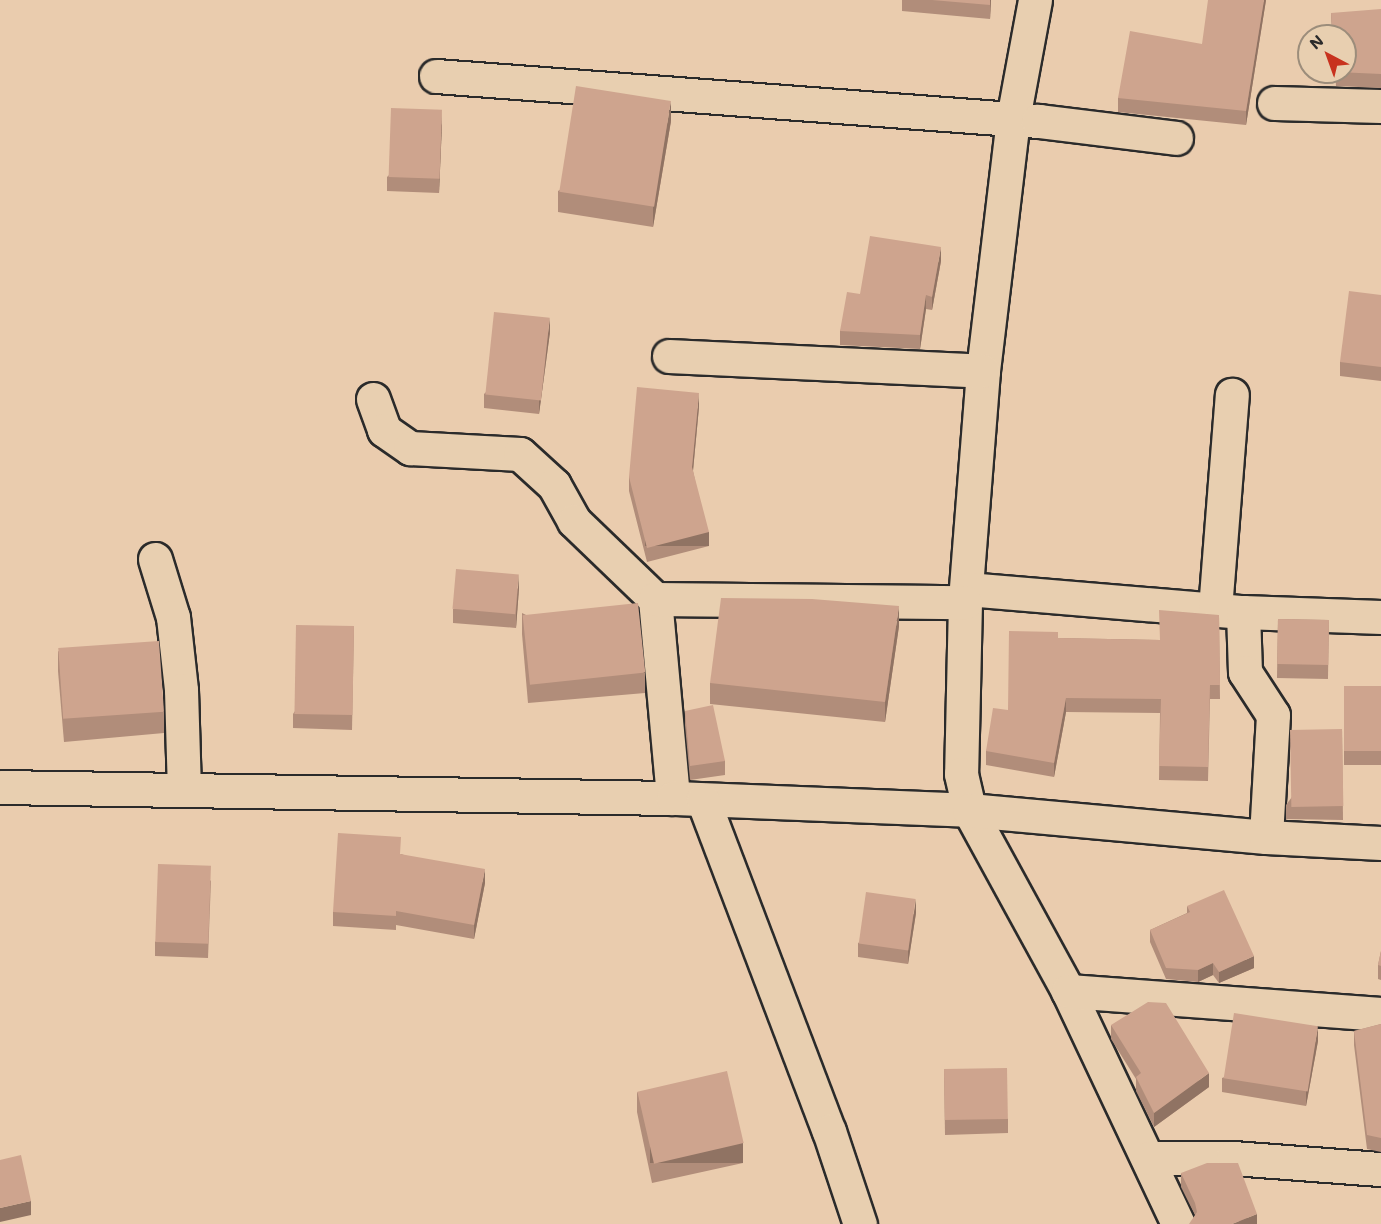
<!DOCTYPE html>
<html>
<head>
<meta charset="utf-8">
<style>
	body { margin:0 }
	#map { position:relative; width:1381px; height:1224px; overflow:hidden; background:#eaccae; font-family:Mali,sans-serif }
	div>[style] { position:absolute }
	.roads { filter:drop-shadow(2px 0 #2b2b2b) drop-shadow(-2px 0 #2b2b2b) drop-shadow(0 2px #2b2b2b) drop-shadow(0 -2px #2b2b2b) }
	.street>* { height:33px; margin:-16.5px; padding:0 16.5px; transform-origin:16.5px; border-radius:16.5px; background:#e8cfb0 }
	.wall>* { inset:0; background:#b18d7a; transform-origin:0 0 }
	.shaded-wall>* { inset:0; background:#907363; transform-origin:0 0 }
	.building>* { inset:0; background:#cea48e; transform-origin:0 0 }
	span { translate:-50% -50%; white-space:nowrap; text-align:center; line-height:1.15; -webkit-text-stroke:5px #e8cfb0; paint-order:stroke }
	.north { position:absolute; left:1297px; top:24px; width:60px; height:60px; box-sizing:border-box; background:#e8cfb0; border:2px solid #9c8d7b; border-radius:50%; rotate:319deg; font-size:16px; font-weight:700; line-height:24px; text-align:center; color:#2b2b2b }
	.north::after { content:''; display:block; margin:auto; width:21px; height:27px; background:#c8321e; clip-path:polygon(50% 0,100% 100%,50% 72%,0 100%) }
</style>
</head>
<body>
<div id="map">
	<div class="roads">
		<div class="street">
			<i style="left:1035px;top:0;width:121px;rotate:100.5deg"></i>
			<i style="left:1013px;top:119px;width:254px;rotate:96.8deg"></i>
			<i style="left:983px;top:371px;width:232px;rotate:94.5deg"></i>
			<i style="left:965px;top:602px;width:172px;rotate:91.3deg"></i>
			<i style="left:961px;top:774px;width:37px;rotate:77deg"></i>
			<i style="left:969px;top:810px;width:206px;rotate:61.3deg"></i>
			<i style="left:1068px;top:991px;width:258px;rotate:64.7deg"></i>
			<i style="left:436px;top:76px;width:604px;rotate:4.27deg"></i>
			<i style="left:1038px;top:121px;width:139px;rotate:7deg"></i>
			<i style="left:1274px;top:103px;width:107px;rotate:1.6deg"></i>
			<i style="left:669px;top:356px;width:314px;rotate:2.7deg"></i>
			<i style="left:373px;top:399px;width:33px;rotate:70deg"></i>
			<i style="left:384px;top:430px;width:32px;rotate:35deg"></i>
			<i style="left:410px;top:448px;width:110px;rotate:3.1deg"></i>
			<i style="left:520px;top:454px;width:46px;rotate:42.4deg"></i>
			<i style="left:554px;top:485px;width:41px;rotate:60.9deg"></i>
			<i style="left:574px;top:521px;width:112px;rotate:43.9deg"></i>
			<i style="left:655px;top:599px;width:200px;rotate:84.8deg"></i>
			<i style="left:155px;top:559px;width:61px;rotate:72.8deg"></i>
			<i style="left:173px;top:617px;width:73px;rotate:83.7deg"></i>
			<i style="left:181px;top:690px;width:99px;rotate:88.3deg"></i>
			<i style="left:967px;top:589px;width:277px;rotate:4.8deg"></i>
			<i style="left:1243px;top:612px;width:138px;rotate:2.1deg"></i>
			<i style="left:655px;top:599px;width:310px;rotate:0.6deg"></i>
			<i style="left:1215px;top:609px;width:215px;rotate:-85.5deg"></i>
			<i style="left:1243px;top:612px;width:60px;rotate:88.1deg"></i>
			<i style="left:1245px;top:672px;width:51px;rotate:56.9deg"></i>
			<i style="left:1273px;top:715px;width:122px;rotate:93.3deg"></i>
			<i style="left:0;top:787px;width:673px;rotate:0.94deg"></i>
			<i style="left:673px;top:798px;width:296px;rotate:2.3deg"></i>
			<i style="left:969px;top:810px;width:298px;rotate:5.2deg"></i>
			<i style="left:1266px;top:837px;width:115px;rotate:3deg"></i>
			<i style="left:703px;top:800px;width:354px;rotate:69.2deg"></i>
			<i style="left:829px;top:1131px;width:98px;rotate:71.6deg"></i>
			<i style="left:1068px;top:991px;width:314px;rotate:4.2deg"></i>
			<i style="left:1149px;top:1158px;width:84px"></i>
			<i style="left:1233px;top:1158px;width:148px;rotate:4.3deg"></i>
		</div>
	</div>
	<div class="wall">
		<i style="clip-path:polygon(902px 0,991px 0,990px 19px,902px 11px)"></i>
		<i style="clip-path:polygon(1266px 0,1246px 125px,1118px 112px,1118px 98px,1202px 44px)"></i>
		<i style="clip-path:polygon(1331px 13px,1381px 13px,1381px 88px,1336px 86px,1335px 72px,1345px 72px,1345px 36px,1332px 36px)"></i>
		<i style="clip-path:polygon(671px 121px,653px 227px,558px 212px,558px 191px)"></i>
		<i style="clip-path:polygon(442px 124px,439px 193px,387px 191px,387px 177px)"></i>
		<i style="clip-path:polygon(941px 261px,932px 310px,926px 309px,920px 349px,840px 345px,840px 331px,860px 294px)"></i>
		<i style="clip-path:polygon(1381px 295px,1381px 381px,1340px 376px,1340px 362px)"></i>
		<i style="clip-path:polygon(550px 332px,539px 414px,484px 408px,484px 394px)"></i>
		<i style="clip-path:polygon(699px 407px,693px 471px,709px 546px,647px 562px,629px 491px,629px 477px)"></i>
		<i style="clip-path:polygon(519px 588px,516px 628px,453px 623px,453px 609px)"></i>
		<i style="clip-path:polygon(522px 613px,645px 673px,645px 693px,528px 703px,522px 634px)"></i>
		<i style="clip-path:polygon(1219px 615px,1220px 699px,1210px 699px,1208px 781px,1159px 780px,1160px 713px,1066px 712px,1054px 777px,986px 765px,986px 751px,1008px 710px,1058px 638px,1160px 640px)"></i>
		<i style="left:1278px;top:619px;width:51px;height:59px;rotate:1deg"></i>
		<i style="clip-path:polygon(354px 626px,352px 730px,293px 728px,293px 714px)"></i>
		<i style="clip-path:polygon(899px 626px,885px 722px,710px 704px,710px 683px)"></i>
		<i style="clip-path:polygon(58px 651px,164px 712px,164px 733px,64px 742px,58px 671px)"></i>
		<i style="left:1344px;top:686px;width:37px;height:79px"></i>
		<i style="clip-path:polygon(685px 711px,725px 761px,725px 775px,690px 780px,685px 725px)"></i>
		<i style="clip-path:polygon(1342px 729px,1343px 820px,1286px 819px,1286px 805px)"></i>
		<i style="clip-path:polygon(401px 854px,485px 883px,474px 939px,396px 925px,396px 930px,333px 926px,333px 912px)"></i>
		<i style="clip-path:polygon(211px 880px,208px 958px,155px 956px,155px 942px)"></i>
		<i style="clip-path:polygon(1187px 906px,1254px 968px,1219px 983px,1213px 975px,1198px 982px,1166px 979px,1150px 942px,1150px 930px,1187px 913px)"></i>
		<i style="clip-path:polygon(916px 913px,908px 964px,858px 957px,858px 943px)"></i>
		<i style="clip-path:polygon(1381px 951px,1381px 980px,1378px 979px,1378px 965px)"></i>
		<i style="clip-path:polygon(1381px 1024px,1381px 1152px,1367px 1149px,1354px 1045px,1354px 1031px)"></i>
		<i style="clip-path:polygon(1111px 1025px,1209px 1087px,1154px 1127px,1136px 1091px,1136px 1079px,1111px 1039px)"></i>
		<i style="clip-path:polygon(1318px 1041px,1306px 1106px,1222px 1092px,1222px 1078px)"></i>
		<i style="clip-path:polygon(944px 1069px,1008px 1119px,1008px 1133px,945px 1135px)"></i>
		<i style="clip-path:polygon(637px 1092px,743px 1163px,652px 1183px,637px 1112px)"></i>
		<i style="clip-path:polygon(1181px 1173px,1257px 1224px,1195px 1215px,1181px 1187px)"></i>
	</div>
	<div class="shaded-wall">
		<i style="clip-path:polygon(990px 0,991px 0,990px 19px)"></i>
		<i style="clip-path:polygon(1264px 0,1266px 0,1246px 125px,1246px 111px)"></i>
		<i style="clip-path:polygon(671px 101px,671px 121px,653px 227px,653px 207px)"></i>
		<i style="clip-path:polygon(442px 110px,442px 124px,439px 193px,439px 179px)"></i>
		<i style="clip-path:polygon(941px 247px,941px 261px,932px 310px,932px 297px)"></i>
		<i style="clip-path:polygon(926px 295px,926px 309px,920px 349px,920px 335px)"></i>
		<i style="clip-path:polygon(550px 318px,550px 332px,539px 414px,539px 400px)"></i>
		<i style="clip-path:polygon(699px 393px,699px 407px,692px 481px,692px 467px)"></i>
		<i style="left:709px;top:532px;width:14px;height:64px;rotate:90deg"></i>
		<i style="clip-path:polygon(519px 574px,519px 588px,516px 628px,516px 614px)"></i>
		<i style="clip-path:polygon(899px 606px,899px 626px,885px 722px,885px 702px)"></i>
		<i style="clip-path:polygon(1066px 698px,1066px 712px,1054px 777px,1054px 763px)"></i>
		<i style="clip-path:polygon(485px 869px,485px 883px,474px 939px,474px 925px)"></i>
		<i style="clip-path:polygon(916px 899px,916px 913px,908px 964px,908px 950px)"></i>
		<i style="clip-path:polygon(1254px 956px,1254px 968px,1219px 983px,1219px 972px)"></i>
		<i style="clip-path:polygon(1213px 963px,1213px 975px,1198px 982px,1198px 970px)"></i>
		<i style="clip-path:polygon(1318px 1027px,1318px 1041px,1306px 1106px,1306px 1092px)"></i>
		<i style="clip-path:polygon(1209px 1073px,1209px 1087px,1154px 1127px,1154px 1113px)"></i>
		<i style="left:743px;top:1143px;width:20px;height:93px;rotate:90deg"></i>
		<i style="clip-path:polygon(31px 1201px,31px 1215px,0 1222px,0 1208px)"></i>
		<i style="clip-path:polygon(1257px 1214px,1257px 1224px,1232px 1224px)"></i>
	</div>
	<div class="building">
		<i style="clip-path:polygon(932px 0,990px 0,990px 5px)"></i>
		<i style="clip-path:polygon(1208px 0,1264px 0,1246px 111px,1118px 98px,1130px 31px,1202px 44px)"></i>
		<i style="clip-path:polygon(1381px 9px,1381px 74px,1337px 72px,1345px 72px,1345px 36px,1333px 36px,1331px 13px)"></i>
		<i style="left:576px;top:86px;width:96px;height:107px;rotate:9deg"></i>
		<i style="left:391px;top:108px;width:51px;height:69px;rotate:2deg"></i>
		<i style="clip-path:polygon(870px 236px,941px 247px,932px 297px,926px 295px,920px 335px,840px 331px,847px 292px,860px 294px)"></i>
		<i style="clip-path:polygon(1349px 291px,1381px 295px,1381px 367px,1340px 362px)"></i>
		<i style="left:494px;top:312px;width:56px;height:83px;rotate:6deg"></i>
		<i style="clip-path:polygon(637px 387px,699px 393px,692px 467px,709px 532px,647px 548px,629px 477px)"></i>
		<i style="left:456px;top:569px;width:63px;height:40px;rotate:5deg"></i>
		<i style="clip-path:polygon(721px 598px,812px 599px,899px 606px,885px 702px,710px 683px)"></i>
		<i style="left:638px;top:603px;width:70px;height:116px;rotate:84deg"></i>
		<i style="clip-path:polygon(1159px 610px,1219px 615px,1220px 685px,1210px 685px,1208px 767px,1159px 766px,1161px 699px,1066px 698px,1054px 763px,986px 751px,993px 708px,1008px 710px,1009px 631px,1058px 632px,1058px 638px,1160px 640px)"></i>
		<i style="left:1278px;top:619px;width:51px;height:45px;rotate:1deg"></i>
		<i style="left:296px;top:625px;width:58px;height:89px;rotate:1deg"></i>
		<i style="left:159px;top:641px;width:71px;height:101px;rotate:86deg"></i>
		<i style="left:1344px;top:686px;width:37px;height:65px"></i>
		<i style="clip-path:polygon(713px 705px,725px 761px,690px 766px,685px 711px)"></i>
		<i style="left:1342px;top:729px;width:77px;height:52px;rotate:89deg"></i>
		<i style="clip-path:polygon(338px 833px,401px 837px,400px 854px,485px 869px,474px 925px,396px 911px,396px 916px,333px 912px)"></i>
		<i style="left:158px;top:864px;width:53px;height:78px;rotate:2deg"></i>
		<i style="clip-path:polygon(1224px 890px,1254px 956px,1219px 972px,1213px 963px,1198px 970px,1166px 968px,1150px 930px,1190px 912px,1187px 906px)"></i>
		<i style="left:866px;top:892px;width:50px;height:52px;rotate:8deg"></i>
		<i style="clip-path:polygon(1381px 951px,1381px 966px,1378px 965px)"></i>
		<i style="clip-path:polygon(1148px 1002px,1166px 1003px,1209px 1073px,1154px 1113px,1136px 1077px,1141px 1073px,1111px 1025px)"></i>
		<i style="left:1234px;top:1013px;width:85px;height:66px;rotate:9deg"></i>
		<i style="clip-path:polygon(1381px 1024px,1381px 1138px,1367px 1135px,1354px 1031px)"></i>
		<i style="left:1007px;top:1068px;width:51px;height:63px;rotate:89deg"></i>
		<i style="left:727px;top:1071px;width:74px;height:92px;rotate:77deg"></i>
		<i style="clip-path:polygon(21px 1155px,31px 1201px,0 1208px,0 1160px)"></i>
		<i style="clip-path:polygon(1207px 1163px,1238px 1163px,1257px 1214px,1232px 1224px,1189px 1224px,1197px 1212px,1195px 1203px,1181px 1173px)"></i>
	</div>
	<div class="north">N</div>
</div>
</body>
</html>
